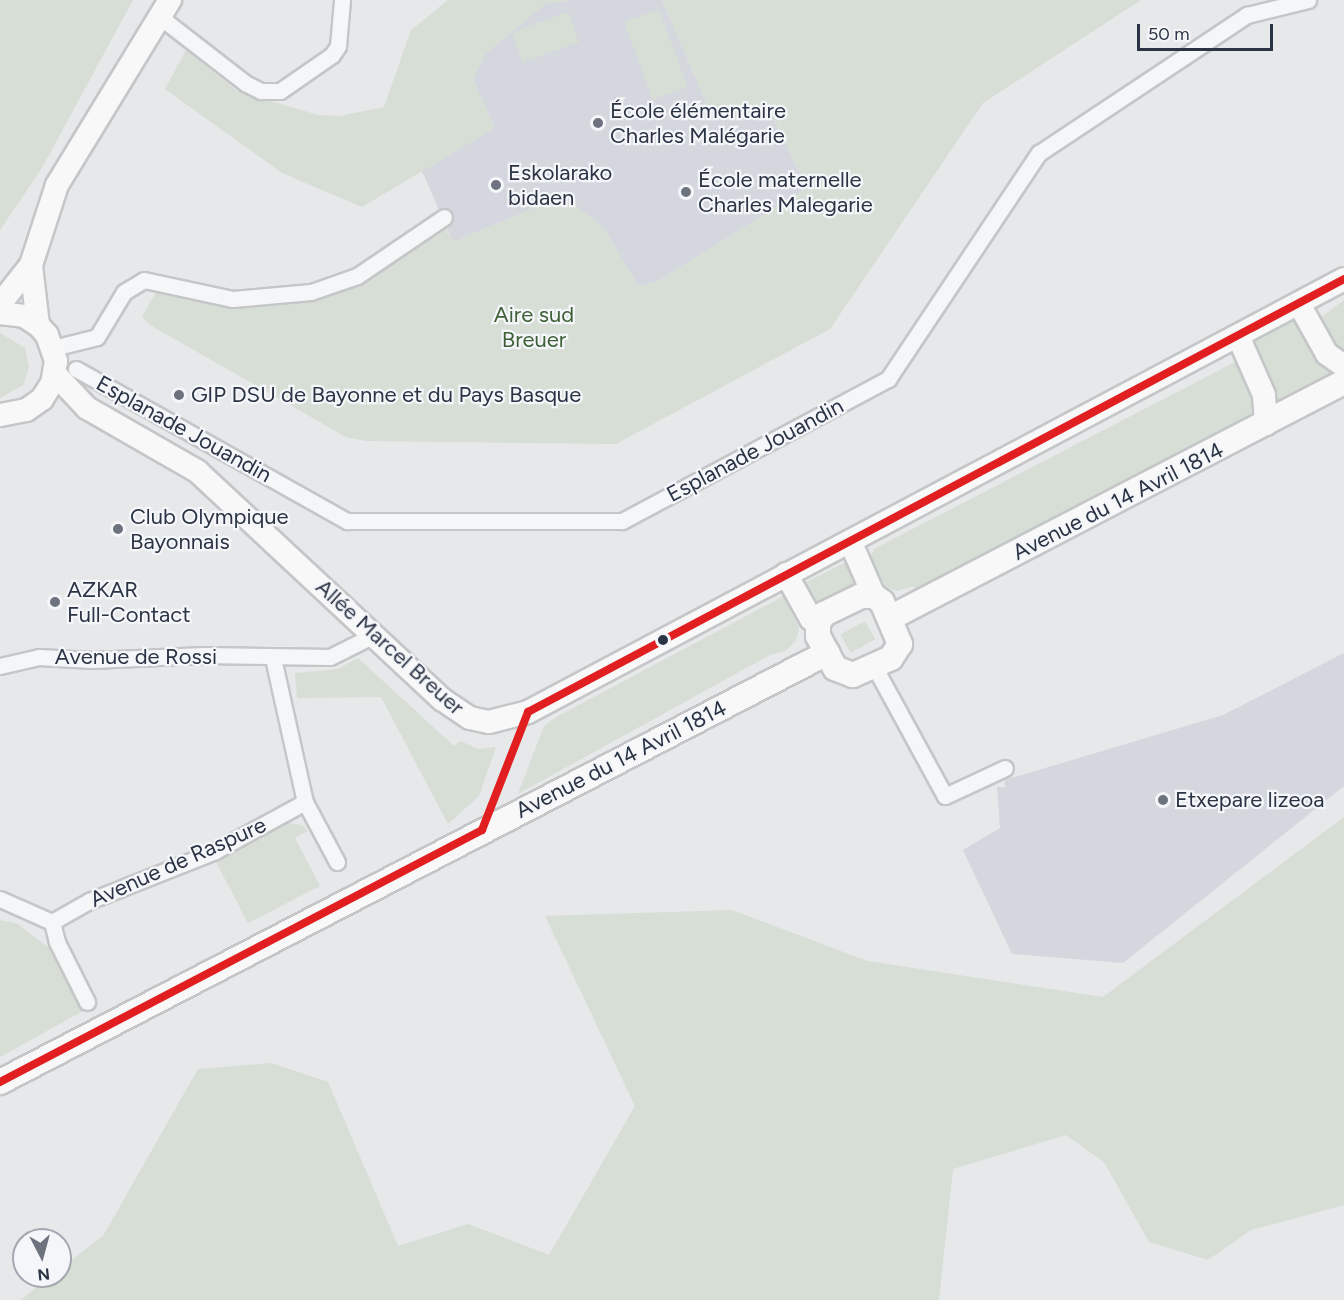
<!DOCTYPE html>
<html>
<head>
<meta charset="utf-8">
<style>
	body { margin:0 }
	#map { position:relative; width:1344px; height:1300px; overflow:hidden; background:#e6e8ea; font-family:Figtree,sans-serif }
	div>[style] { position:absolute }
	.built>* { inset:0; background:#d4d7dd }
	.green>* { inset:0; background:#d6ded6; transform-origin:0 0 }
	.roads { filter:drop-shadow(2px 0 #c4c6c8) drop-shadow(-2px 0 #c4c6c8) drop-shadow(0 2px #c4c6c8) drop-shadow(0 -2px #c4c6c8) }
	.street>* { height:15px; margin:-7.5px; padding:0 7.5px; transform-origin:7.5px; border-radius:7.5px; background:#f5f6f7 }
	.secondary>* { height:22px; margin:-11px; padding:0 11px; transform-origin:11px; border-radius:11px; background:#f8f8f8 }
	.primary>* { height:24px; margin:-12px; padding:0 12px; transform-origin:12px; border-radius:12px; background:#f8f8f8 }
	.bus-1>* { height:8px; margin:-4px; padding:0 4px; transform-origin:4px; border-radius:4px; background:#e11f21 }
	.dots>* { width:16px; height:16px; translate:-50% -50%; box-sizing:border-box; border:3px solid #f4f6f9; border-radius:50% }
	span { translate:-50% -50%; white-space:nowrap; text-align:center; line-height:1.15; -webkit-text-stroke:4.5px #f4f6f9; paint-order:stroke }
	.poi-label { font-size:22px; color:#2b3445 }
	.left { translate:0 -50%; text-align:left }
	.park-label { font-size:22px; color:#3f6138 }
	.street-label { font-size:22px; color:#2b3445 }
	.north { position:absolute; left:12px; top:1228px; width:60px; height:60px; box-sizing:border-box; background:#f4f6f9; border:2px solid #a4a8b1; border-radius:50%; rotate:174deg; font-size:16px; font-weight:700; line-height:24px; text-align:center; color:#2b3445 }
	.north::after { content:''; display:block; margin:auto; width:21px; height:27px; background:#6c737f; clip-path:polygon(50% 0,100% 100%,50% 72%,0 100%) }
	.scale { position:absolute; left:1137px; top:24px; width:136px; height:27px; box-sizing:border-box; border:3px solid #2b3445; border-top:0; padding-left:8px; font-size:18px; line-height:21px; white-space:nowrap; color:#2b3445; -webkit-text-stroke:4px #f4f6f9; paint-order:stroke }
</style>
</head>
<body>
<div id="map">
	<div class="built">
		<i style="clip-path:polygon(571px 0,662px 0,713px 118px,767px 105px,807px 188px,660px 280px,639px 287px,603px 227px,563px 196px,453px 242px,422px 171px,495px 128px,473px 79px,485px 54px,545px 4px)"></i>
		<i style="clip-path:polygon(1344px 653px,1344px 786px,1123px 963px,1012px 954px,963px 850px,1000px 828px,997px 787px,1005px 787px,1005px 780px,1223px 715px)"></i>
	</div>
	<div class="green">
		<i style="clip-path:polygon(0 0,133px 0,42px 168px,0 230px)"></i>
		<i style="clip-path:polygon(448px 0,571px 0,545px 4px,485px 54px,473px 79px,495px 128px,362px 207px,282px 173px,165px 89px,186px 50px,237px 91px,318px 115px,340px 116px,384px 107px,411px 30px)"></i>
		<i style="clip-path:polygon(662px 0,1141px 0,983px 103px,830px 329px,616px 444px,366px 441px,346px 437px,150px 325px,142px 317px,159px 287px,235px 302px,311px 296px,444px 224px,453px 242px,563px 196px,603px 227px,639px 287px,660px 280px,807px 188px,767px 105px,713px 118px)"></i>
		<i style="left:659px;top:9px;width:83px;height:37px;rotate:70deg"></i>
		<i style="left:568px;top:12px;width:32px;height:60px;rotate:70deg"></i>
		<i style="clip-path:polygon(1344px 300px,1344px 357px,1320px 318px)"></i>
		<i style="clip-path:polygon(1297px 316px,1340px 372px,1276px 406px,1249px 342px)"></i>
		<i style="clip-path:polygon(0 333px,25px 348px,29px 367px,23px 385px,0 398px)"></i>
		<i style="clip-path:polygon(1237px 361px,1256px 393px,1250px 420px,916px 591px,914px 586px,897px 591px,886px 587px,870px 557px,874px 549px)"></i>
		<i style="left:852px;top:559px;width:28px;height:58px;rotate:63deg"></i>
		<i style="clip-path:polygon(784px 596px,799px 628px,796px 641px,785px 651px,770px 655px,518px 794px,544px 726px,556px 717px)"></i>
		<i style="left:865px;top:621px;width:21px;height:28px;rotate:61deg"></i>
		<i style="clip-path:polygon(358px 658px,454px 746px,460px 741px,479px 749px,496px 747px,479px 796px,448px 824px,381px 697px,297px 698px,295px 673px,338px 669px)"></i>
		<i style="clip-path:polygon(1344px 817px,1344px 1205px,1251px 1230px,1208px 1260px,1149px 1242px,1104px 1162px,1066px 1135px,953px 1169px,939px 1300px,21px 1300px,51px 1276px,60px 1276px,60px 1269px,103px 1236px,198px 1069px,271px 1063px,328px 1082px,398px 1246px,468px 1224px,549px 1255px,635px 1106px,545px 916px,732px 910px,867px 961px,1103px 997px)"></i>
		<i style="clip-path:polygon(289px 823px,302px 825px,308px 831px,295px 838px,320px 886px,248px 923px,216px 862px)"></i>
		<i style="clip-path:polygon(0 920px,18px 924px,55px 953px,85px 1010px,0 1057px)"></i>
	</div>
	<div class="roads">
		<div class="street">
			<i style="left:160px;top:17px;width:108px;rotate:37.8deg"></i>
			<i style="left:245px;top:83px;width:18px;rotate:27deg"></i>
			<i style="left:261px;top:91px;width:19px"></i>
			<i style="left:280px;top:91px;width:63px;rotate:-34.7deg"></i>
			<i style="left:332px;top:55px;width:11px;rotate:-56deg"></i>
			<i style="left:338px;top:46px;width:46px;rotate:-85deg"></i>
			<i style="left:53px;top:348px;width:45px;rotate:-14deg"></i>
			<i style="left:97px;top:337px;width:52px;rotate:-59deg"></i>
			<i style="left:124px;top:292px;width:23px;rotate:-31deg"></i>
			<i style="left:144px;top:280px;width:91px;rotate:12.1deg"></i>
			<i style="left:233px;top:299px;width:78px;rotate:-5.1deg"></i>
			<i style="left:311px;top:292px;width:49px;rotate:-19.2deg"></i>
			<i style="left:357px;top:276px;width:105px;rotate:-34.1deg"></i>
			<i style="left:76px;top:369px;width:311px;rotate:29.3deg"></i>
			<i style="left:347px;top:521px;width:275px"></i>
			<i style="left:622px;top:521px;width:302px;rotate:-28.1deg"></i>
			<i style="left:888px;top:379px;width:272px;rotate:-56.3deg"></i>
			<i style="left:1039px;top:153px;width:250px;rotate:-33.6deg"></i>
			<i style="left:1247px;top:15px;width:63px;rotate:-13.8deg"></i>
			<i style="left:273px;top:658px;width:148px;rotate:77.5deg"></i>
			<i style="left:305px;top:802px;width:68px;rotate:61.9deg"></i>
			<i style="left:0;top:666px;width:40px;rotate:-13deg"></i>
			<i style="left:39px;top:657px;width:53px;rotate:3.2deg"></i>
			<i style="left:92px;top:660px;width:112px;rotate:-2.6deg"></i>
			<i style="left:204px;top:655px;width:126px;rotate:0.9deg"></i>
			<i style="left:330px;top:657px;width:49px;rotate:-26.6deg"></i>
			<i style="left:874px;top:666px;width:148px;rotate:61.4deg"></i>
			<i style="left:945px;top:796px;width:66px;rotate:-25deg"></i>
			<i style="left:0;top:899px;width:57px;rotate:23.9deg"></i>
			<i style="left:52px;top:922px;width:43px;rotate:-29.6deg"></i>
			<i style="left:89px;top:901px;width:136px;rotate:-21.6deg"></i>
			<i style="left:215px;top:851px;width:102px;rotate:-28.6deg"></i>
			<i style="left:52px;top:922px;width:21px;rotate:76deg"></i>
			<i style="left:57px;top:942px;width:67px;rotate:63.4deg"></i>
		</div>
		<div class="secondary">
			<i style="left:0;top:304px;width:50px;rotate:-51.5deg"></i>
			<i style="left:1299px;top:304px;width:57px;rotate:60.8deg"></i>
			<i style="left:1327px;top:354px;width:21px;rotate:35deg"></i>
			<i style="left:0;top:313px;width:24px;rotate:7deg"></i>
			<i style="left:24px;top:316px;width:17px;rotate:33deg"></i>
			<i style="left:38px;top:325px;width:13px;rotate:48deg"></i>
			<i style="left:47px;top:335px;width:28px;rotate:71deg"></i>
			<i style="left:56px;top:361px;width:22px;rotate:100deg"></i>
			<i style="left:52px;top:383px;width:19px;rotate:122deg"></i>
			<i style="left:42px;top:399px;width:19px;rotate:145deg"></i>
			<i style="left:26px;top:410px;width:26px;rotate:169deg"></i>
			<i style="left:38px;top:325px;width:60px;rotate:-96.7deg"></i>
			<i style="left:31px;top:265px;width:84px;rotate:-72deg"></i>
			<i style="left:57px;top:185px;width:217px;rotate:-58.6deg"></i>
			<i style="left:1238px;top:336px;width:64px;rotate:66.2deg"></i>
			<i style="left:1264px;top:395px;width:29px;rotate:86deg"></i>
			<i style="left:55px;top:374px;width:47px;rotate:46.7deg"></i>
			<i style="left:87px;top:408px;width:127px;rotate:29.8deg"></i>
			<i style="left:197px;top:471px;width:336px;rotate:43deg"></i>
			<i style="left:443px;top:700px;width:32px;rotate:34deg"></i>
			<i style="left:470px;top:718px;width:19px;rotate:12deg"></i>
			<i style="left:489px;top:722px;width:40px;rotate:-14.4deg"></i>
			<i style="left:528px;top:712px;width:924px;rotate:-27.95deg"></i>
			<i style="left:850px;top:541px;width:60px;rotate:66.4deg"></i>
			<i style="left:786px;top:574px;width:51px;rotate:60.9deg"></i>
			<i style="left:811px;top:619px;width:8px;rotate:30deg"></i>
		</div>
		<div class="primary">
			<i style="left:861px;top:596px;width:13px"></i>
			<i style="left:874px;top:596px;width:10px;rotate:37deg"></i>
			<i style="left:882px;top:602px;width:46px;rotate:66.8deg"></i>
			<i style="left:900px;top:644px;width:17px;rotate:123deg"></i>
			<i style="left:891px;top:658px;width:42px;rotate:155.9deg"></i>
			<i style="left:853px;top:675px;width:19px;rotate:-159deg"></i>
			<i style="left:835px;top:668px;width:36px;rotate:-118deg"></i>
			<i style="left:818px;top:636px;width:13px;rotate:-90deg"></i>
			<i style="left:818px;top:623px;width:11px;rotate:-56deg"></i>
			<i style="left:824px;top:614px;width:41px;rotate:-25.9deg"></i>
			<i style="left:890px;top:618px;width:512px;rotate:-27.47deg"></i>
			<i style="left:0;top:1082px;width:932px;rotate:-27.42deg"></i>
		</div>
	</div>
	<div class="bus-1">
		<i style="left:528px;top:712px;width:924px;rotate:-27.95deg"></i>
		<i style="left:482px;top:830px;width:127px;rotate:-68.7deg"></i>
		<i style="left:0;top:1082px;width:544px;rotate:-27.6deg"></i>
	</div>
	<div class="dots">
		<i style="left:598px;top:123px;background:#6c737f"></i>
		<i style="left:496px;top:185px;background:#6c737f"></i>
		<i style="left:686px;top:192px;background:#6c737f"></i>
		<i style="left:179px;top:395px;background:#6c737f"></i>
		<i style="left:118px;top:529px;background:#6c737f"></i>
		<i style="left:55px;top:602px;background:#6c737f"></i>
		<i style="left:663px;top:640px;background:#2b3445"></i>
		<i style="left:1163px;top:800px;background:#6c737f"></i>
	</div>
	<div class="poi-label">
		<span class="left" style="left:610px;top:123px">École élémentaire<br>Charles Malégarie</span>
		<span class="left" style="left:508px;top:185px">Eskolarako<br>bidaen</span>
		<span class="left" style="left:698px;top:192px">École maternelle<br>Charles Malegarie</span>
		<span class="left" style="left:191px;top:395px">GIP DSU de Bayonne et du Pays Basque</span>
		<span class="left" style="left:130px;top:529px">Club Olympique<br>Bayonnais</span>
		<span class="left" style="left:67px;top:602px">AZKAR<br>Full-Contact</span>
		<span class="left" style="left:1175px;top:800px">Etxepare lizeoa</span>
	</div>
	<div class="park-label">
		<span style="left:534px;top:327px">Aire sud<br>Breuer</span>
	</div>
	<div class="street-label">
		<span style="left:184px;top:429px;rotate:29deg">Esplanade Jouandin</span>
		<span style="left:755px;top:450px;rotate:-28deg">Esplanade Jouandin</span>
		<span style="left:1118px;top:501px;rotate:-27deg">Avenue du 14 Avril 1814</span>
		<span style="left:390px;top:647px;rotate:42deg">Allée Marcel Breuer</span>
		<span style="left:136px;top:657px">Avenue de Rossi</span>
		<span style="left:621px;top:759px;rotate:-27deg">Avenue du 14 Avril 1814</span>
		<span style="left:178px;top:862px;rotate:-24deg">Avenue de Raspure</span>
	</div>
	<div class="north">N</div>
	<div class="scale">50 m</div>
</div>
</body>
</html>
